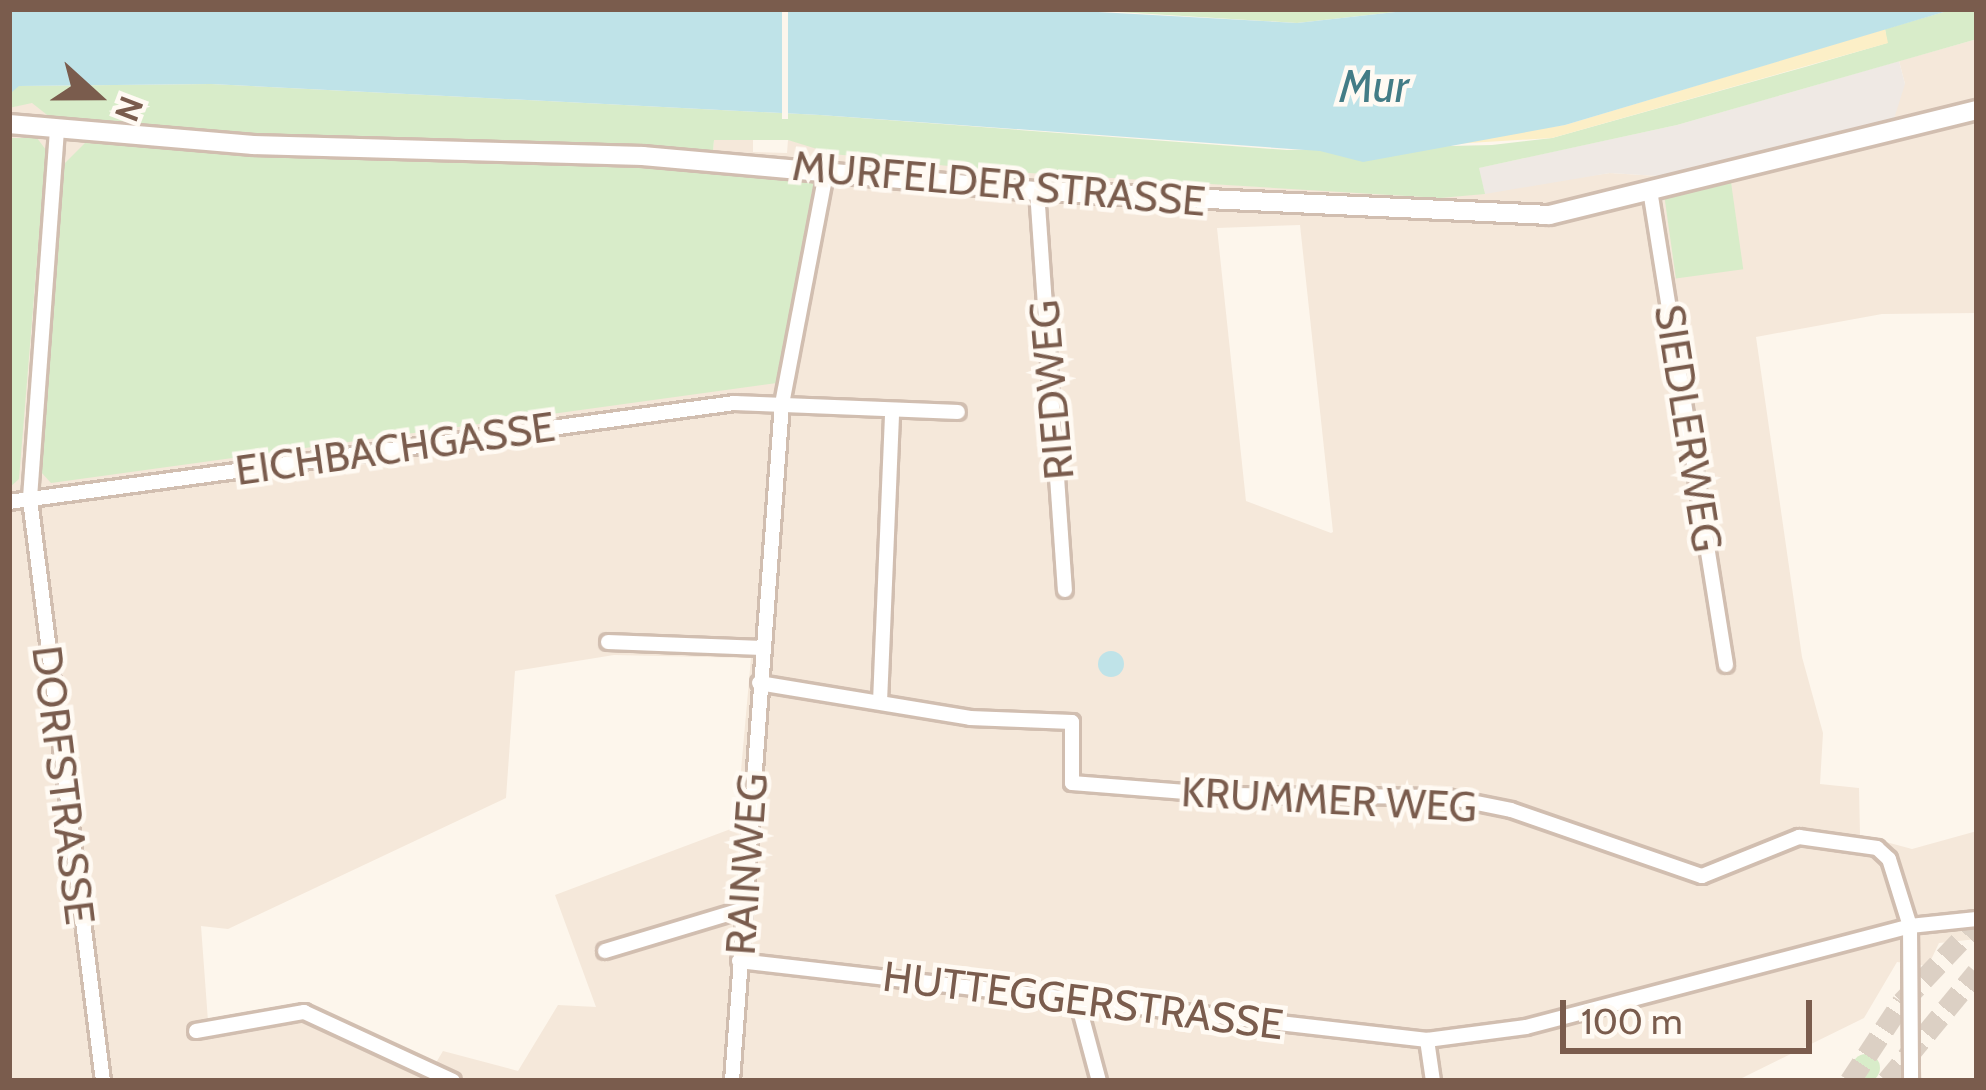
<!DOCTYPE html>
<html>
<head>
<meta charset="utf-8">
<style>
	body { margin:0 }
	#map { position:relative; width:1986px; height:1090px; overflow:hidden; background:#fdf6ec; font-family:Cabin,sans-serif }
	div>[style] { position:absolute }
	.residential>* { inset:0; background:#f5e8da }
	.industrial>* { inset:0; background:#efe9e4 }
	.green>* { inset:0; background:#d8ecc9; transform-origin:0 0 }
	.round { border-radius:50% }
	.sand>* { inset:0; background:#fcefc7 }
	.water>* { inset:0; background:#bfe3e8 }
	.pier>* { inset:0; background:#fdf6ec; transform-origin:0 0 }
	.primary-tunnel>* { height:21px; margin-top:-10.5px; transform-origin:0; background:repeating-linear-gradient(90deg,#dcd0c4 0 21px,transparent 0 31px) }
	.roads { filter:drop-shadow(3px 0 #d1beb0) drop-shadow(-3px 0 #d1beb0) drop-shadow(0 3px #d1beb0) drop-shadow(0 -3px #d1beb0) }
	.street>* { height:14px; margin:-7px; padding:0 7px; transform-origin:7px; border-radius:7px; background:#fff }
	.secondary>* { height:18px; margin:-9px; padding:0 9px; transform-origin:9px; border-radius:9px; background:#fff }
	span { translate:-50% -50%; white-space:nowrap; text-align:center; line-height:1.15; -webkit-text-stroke:9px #fffaf3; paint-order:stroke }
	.street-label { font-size:42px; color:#7a5c4d }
	.water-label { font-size:45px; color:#437c86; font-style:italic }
	.frame { position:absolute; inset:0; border:12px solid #7a5c4d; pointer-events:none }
	.north { position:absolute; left:36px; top:36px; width:120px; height:120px; -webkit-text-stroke:9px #fffaf3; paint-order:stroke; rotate:111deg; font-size:33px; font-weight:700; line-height:48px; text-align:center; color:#7a5c4d }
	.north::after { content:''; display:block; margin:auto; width:42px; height:54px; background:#7a5c4d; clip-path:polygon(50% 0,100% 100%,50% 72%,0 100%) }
	.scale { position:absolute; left:1560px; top:1000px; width:252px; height:54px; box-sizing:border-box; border:6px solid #7a5c4d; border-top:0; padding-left:15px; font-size:36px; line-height:42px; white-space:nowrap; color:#7a5c4d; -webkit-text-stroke:9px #fffaf3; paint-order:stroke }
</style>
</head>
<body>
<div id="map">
	<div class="residential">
		<i style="clip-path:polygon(evenodd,1977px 39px,1977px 313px,1882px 314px,1756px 337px,1802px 657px,1823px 733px,1820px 784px,1859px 788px,1860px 835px,1912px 849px,1977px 831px,1977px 939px,1939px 943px,1928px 966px,1897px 962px,1864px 1018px,1736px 1081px,9px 1081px,9px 108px,31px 102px,713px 150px,714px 140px,753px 139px,753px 152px,787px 153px,788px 140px,997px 171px,1440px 197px,1610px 173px,1658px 176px,1766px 153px,1905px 84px,1899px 61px,1977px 39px,1300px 225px,1333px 532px,1331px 533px,1246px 501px,1217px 228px,1300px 225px,1977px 39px,614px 655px,751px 658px,736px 827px,555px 895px,596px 1007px,558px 1005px,518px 1071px,443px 1051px,434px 1066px,307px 1002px,208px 1021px,201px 926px,228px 929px,506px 798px,515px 671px,614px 655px)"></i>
	</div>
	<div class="industrial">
		<i style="clip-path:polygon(1899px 61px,1905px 84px,1893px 122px,1658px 176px,1610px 173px,1485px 194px,1478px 168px,1677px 125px)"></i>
	</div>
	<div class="green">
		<i style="clip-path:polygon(1070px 9px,1422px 9px,1297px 23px)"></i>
		<i style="clip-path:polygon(1954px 9px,1977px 9px,1977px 39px,1677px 125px,1479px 168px,1485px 194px,1440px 198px,997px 171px,833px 154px,788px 140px,714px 140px,713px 151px,339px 144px,56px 122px,32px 103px,9px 108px,9px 89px,19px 86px,211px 84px,820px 115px,1287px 150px,1492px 145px,1552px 138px,1805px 67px,1887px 43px,1885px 29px)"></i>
		<i style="clip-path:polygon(9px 138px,37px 138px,46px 150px,19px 479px,9px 488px)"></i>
		<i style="clip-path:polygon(85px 143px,815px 176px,777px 383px,51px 483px,40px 471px,64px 164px)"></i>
		<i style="left:1731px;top:182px;width:88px;height:68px;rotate:82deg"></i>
		<i class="round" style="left:1852px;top:1054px;width:28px;height:28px"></i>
	</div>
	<div class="sand">
		<i style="clip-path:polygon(1885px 29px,1888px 43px,1552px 138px,1420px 146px,1565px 125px)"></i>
	</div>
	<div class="water">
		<i style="clip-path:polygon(9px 9px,1043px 9px,1297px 23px,1422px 9px,1954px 9px,1565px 125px,1363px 162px,1320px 151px,820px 115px,211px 84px,19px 86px,12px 92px)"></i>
		<i class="round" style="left:1098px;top:651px;width:26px;height:26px"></i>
	</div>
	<div class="pier">
		<i style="left:782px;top:9px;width:6px;height:110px"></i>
	</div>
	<div class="primary-tunnel">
		<i style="left:1850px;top:1081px;width:95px;rotate:-56.6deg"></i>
		<i style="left:1902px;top:1002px;width:109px;rotate:-46.5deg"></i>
		<i style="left:1887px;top:1081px;width:141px;rotate:-50.5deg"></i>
	</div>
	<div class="roads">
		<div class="street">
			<i style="left:57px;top:130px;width:370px;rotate:94.2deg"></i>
			<i style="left:30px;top:499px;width:587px;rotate:82.85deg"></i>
			<i style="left:1650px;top:190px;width:481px;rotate:80.9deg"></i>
			<i style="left:1037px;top:191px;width:400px;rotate:86deg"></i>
			<i style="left:9px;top:502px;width:733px;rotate:-7.77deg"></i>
			<i style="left:735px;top:403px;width:223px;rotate:2.3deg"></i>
			<i style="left:608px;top:642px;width:154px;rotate:2.2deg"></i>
			<i style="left:759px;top:683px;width:214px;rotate:9.4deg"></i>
			<i style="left:970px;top:718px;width:102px;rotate:2.2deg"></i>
			<i style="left:1072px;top:722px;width:61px;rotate:90deg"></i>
			<i style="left:1072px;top:783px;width:152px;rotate:4.5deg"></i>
			<i style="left:1224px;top:795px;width:223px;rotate:0.5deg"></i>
			<i style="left:1447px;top:797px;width:65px;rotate:11.5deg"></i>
			<i style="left:1511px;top:810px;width:202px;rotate:19.1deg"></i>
			<i style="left:1702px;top:876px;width:105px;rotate:-21.9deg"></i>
			<i style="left:1799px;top:837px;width:79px;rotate:8deg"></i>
			<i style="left:1877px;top:848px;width:16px;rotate:43deg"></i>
			<i style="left:1889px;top:859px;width:70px;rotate:72.6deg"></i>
			<i style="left:1910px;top:926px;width:155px;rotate:89.6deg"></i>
			<i style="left:880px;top:702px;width:292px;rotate:-87.6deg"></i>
			<i style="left:605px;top:951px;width:142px;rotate:-16.8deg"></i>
			<i style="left:739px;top:961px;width:693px;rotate:6.55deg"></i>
			<i style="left:1427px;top:1040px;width:100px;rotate:-7.5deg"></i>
			<i style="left:1526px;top:1027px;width:397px;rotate:-14.7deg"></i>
			<i style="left:1910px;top:926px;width:67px;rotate:-6deg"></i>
			<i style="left:1077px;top:999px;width:85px;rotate:75deg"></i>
			<i style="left:196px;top:1031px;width:110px;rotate:-10deg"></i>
			<i style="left:304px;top:1012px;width:164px;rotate:24.8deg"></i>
			<i style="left:1427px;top:1040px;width:41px;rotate:81.7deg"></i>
			<i style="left:732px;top:1081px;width:679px;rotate:-85.78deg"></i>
			<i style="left:782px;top:404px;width:239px;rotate:-79.2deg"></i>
		</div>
		<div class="secondary">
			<i style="left:9px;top:124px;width:245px;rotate:4.9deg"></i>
			<i style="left:253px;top:145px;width:390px;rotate:1.6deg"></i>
			<i style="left:643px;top:156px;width:396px;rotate:5.1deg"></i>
			<i style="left:1037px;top:191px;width:513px;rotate:2.68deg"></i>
			<i style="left:1549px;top:215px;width:441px;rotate:-13.8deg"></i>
		</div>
	</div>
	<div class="street-label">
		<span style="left:999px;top:183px;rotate:5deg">MURFELDER STRASSE</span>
		<span style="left:1051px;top:390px;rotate:-95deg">RIEDWEG</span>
		<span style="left:1689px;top:428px;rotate:81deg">SIEDLERWEG</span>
		<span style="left:395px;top:448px;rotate:-8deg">EICHBACHGASSE</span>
		<span style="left:64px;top:785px;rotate:83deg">DORFSTRASSE</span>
		<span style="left:1329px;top:799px;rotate:3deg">KRUMMER WEG</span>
		<span style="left:746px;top:864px;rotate:-86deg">RAINWEG</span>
		<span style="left:1083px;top:1000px;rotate:7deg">HUTTEGGERSTRASSE</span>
	</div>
	<div class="water-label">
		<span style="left:1374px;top:87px">Mur</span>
	</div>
	<div class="frame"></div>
	<div class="north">N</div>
	<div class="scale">100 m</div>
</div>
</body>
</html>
